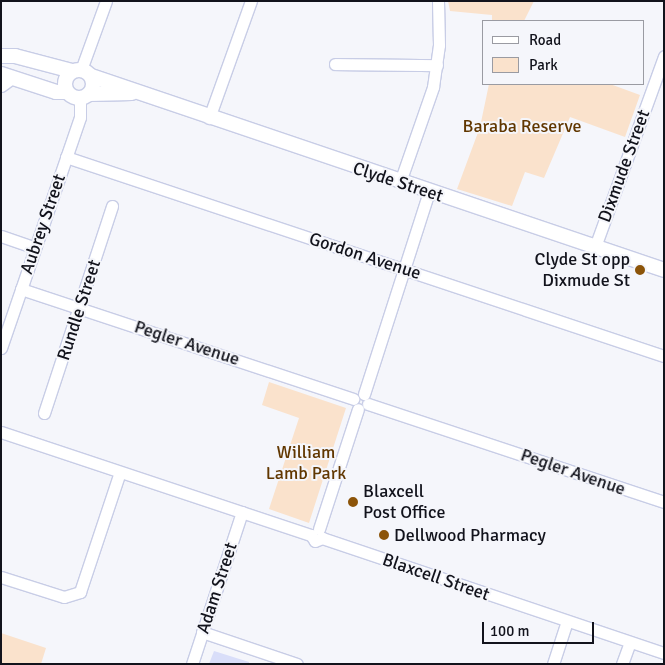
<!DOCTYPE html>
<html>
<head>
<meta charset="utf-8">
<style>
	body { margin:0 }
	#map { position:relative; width:665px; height:665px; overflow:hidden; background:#f5f6fb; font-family:Signika,sans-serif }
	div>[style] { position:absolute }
	.green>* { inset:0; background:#fae2cc }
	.building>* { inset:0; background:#d9def9 }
	.roads { filter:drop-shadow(1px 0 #c8cde6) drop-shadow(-1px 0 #c8cde6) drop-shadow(0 1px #c8cde6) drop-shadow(0 -1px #c8cde6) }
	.minor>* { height:11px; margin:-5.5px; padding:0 5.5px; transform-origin:5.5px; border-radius:5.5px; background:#fff }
	.major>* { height:14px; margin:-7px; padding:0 7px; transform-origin:7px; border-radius:7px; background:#fff }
	.major>.ring { margin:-7px; padding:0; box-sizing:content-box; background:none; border:14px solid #fff; border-radius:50% }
	.dots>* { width:14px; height:14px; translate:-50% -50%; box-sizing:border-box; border:2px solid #f5f6fb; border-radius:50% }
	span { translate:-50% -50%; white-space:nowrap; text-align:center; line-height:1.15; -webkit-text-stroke:4px #f5f6fb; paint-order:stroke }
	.park-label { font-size:18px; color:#613700 }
	.street-label { font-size:18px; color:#12131c }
	.poi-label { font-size:18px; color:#12131c }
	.right { translate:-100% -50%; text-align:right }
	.left { translate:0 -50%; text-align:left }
	.frame { position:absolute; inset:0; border:2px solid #12131c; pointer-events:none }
	.legend { position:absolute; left:482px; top:20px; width:162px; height:65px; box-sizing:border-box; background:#f5f6fb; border:1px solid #9a9ba2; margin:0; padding:6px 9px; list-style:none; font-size:15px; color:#12131c }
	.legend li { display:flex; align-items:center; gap:10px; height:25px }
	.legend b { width:25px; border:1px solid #9a9ba2 }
	.scale { position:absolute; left:482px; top:622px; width:112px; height:22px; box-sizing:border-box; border:2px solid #12131c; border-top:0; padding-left:6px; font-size:15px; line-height:18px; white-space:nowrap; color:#12131c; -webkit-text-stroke:4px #f5f6fb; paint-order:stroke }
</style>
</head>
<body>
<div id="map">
	<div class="green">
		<i style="clip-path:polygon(448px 1px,534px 1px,524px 21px,492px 21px,492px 15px,450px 11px)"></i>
		<i style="clip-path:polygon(489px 84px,610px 84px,640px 95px,625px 137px,570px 117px,544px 178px,525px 172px,512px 206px,457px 189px,480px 127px)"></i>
		<i style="clip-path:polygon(269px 382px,346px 408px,309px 523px,269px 509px,299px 418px,262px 405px)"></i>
		<i style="clip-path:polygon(1px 633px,46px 648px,41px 664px,1px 664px)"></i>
	</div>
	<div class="building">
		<i style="clip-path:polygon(214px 651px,249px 662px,249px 664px,209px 664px)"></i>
	</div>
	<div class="roads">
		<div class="minor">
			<i style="left:335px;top:64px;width:102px;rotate:0.6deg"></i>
			<i style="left:81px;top:70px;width:73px;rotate:-70.1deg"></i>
			<i style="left:1px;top:86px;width:14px;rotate:-36deg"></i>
			<i style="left:209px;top:118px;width:124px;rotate:-70.3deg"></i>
			<i style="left:66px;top:157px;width:630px;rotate:18.41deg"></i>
			<i style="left:400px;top:182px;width:101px;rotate:-70.8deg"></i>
			<i style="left:433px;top:87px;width:42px;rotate:-81.9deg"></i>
			<i style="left:439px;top:45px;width:44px;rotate:-91.3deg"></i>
			<i style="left:1px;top:236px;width:36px;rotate:19deg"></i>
			<i style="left:595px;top:247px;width:203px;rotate:-70.1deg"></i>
			<i style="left:21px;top:289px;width:350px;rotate:18.3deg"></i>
			<i style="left:1px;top:348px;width:244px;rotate:-71.1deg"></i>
			<i style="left:80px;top:117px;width:19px;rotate:-90deg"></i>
			<i style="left:364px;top:394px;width:212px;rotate:-72.2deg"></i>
			<i style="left:368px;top:404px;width:312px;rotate:18.3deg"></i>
			<i style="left:44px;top:413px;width:218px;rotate:-71.8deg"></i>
			<i style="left:1px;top:432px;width:327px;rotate:18.4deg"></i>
			<i style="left:311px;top:535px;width:7px;rotate:56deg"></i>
			<i style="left:315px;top:541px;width:8px;rotate:-23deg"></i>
			<i style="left:319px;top:529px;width:126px;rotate:-72deg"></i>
			<i style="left:322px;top:538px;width:361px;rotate:18.6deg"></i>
			<i style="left:1px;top:577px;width:66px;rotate:17.6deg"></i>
			<i style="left:64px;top:597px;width:17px;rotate:-17deg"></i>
			<i style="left:80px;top:592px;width:126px;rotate:-71.6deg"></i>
			<i style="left:202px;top:632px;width:100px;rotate:18.6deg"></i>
			<i style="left:192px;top:664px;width:160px;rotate:-71.8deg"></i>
			<i style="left:553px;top:664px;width:45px;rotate:-72deg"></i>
			<i style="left:622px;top:664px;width:23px;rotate:-70deg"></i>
		</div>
		<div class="major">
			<i style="left:1px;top:56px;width:14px"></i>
			<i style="left:15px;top:56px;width:59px;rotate:14.7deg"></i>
			<i class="ring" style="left:65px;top:70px;width:14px;height:14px"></i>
			<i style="left:1px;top:74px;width:58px;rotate:18.1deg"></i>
			<i style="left:56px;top:92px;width:11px"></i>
			<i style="left:91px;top:76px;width:605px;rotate:18.7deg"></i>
			<i style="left:89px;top:94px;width:43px;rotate:-1.3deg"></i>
		</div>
	</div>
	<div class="dots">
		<i style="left:640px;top:270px;background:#8c5409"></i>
		<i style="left:353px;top:502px;background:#8c5409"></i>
		<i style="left:384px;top:535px;background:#8c5409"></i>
	</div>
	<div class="park-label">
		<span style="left:522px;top:126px">Baraba Reserve</span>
		<span style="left:306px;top:463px">William<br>Lamb Park</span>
	</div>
	<div class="street-label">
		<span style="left:624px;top:166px;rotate:-70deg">Dixmude Street</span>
		<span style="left:398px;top:182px;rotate:18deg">Clyde Street</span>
		<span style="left:43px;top:224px;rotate:-71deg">Aubrey Street</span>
		<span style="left:365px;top:256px;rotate:18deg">Gordon Avenue</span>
		<span style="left:79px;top:310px;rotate:-72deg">Rundle Street</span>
		<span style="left:187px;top:343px;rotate:18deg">Pegler Avenue</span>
		<span style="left:573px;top:472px;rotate:19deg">Pegler Avenue</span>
		<span style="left:436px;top:577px;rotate:19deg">Blaxcell Street</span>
		<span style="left:217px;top:588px;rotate:-72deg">Adam Street</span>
	</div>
	<div class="poi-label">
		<span class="right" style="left:630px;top:270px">Clyde St opp<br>Dixmude St</span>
		<span class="left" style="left:363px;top:502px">Blaxcell<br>Post Office</span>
		<span class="left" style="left:394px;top:535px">Dellwood Pharmacy</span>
	</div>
	<div class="frame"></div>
	<ul class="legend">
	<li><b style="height:6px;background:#fff"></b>Road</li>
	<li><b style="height:14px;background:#fae2cc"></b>Park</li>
	</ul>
	<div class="scale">100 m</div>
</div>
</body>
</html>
